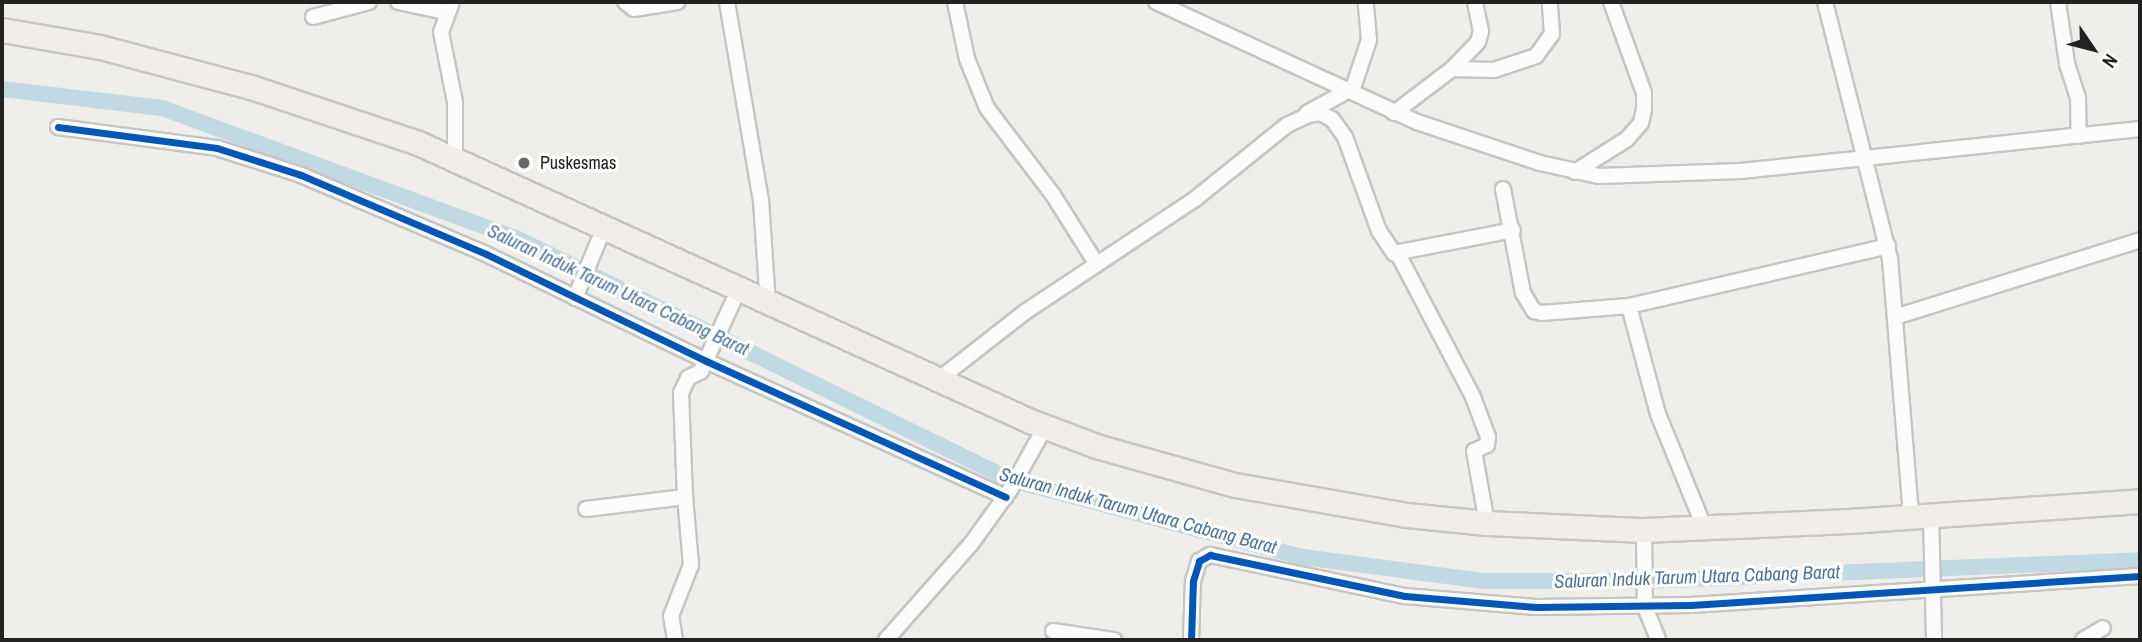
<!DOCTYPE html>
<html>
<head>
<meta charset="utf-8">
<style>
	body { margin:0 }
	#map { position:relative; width:2142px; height:642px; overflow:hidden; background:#efeeeb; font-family:"Archivo Narrow",sans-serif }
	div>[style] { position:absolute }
	.canal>* { height:16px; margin:-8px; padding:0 8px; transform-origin:8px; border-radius:8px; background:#c1d9e0 }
	.roads { filter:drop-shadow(2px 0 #c5c5c3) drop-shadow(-2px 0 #c5c5c3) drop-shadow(0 2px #c5c5c3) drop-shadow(0 -2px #c5c5c3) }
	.minor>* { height:14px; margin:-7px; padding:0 7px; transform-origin:7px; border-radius:7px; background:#fdfcfc }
	.primary>* { height:23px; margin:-11.5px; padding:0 11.5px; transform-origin:11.5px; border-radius:11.5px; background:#f1ede8 }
	.cycleway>* { height:7px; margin:-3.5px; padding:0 3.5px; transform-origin:3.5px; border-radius:3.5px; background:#0057b8 }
	.dots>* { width:19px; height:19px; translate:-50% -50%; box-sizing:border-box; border:4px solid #fff; border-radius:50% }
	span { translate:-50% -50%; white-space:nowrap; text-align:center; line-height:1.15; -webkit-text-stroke:6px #fff; paint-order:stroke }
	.poi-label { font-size:18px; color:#222 }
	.left { translate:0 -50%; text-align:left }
	.water-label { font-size:19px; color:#4d749c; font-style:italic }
	.frame { position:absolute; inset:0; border:4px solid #222; pointer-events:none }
	.north { position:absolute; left:2058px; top:14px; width:70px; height:70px; -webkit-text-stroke:5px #fff; paint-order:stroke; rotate:125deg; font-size:19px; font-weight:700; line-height:28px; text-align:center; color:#222 }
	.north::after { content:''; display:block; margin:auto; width:24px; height:32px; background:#222; clip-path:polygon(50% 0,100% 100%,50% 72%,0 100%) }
</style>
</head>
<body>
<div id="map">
	<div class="canal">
		<i style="left:2px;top:89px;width:161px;rotate:6.8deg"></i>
		<i style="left:162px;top:108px;width:377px;rotate:20.2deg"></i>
		<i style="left:516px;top:238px;width:551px;rotate:26.05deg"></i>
		<i style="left:1011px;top:480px;width:302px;rotate:14.8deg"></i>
		<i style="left:1303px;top:557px;width:181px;rotate:7.6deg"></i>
		<i style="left:1482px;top:581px;width:161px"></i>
		<i style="left:1643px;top:581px;width:497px;rotate:-2.4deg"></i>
	</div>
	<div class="roads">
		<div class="minor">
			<i style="left:398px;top:2px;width:48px;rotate:12deg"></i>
			<i style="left:452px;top:2px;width:32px;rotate:110deg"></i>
			<i style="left:441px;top:32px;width:71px;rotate:78.7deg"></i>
			<i style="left:455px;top:102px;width:58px;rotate:90deg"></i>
			<i style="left:625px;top:2px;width:11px;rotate:38deg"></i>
			<i style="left:634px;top:9px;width:44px;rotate:-9.2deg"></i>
			<i style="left:727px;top:2px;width:201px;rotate:80.3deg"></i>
			<i style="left:761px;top:200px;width:106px;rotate:86.2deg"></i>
			<i style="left:955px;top:2px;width:58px;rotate:78.1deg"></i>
			<i style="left:967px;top:59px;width:53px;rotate:67.8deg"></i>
			<i style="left:987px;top:108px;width:109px;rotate:52.8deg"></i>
			<i style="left:1053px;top:195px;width:80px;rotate:57.7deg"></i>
			<i style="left:1156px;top:2px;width:287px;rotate:24.7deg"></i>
			<i style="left:1417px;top:122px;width:130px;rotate:18.4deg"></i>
			<i style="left:1540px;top:163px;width:60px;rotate:12.4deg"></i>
			<i style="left:1599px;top:176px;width:142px;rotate:-2deg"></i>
			<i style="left:1741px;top:171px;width:401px;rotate:-6deg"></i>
			<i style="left:1825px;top:2px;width:265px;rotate:75.8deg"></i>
			<i style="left:1890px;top:259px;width:258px;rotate:85.3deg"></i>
			<i style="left:2058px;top:2px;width:63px;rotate:81.7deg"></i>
			<i style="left:2067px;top:64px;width:35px;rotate:72deg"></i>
			<i style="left:2078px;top:97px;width:39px;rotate:89deg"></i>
			<i style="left:313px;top:17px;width:58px;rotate:-15deg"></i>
			<i style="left:1452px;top:69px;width:42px;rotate:1.4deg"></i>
			<i style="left:1494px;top:70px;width:44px;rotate:-18.4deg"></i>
			<i style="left:1536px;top:56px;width:27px;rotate:-54deg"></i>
			<i style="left:1552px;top:34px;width:32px;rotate:-94deg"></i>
			<i style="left:1307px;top:113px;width:52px;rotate:-28.5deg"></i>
			<i style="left:1353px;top:88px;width:51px;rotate:-71.6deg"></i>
			<i style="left:1369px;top:40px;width:38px;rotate:-95deg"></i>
			<i style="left:1394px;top:113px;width:73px;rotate:-37.2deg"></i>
			<i style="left:1452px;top:69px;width:37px;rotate:-46deg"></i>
			<i style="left:1478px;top:42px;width:11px;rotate:-75deg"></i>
			<i style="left:1481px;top:31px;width:30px;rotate:-102deg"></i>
			<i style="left:58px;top:127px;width:160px;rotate:7.5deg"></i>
			<i style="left:217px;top:148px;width:88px;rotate:17.8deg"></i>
			<i style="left:301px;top:175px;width:201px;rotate:23.1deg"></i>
			<i style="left:486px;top:254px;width:245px;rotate:25.9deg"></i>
			<i style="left:706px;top:361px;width:329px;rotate:24.4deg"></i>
			<i style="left:1575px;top:172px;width:62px;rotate:-32.4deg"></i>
			<i style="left:1627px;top:139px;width:21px;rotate:-49deg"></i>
			<i style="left:1641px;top:123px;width:14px;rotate:-78deg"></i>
			<i style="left:1644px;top:109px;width:16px;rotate:-90deg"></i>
			<i style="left:1644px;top:93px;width:97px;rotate:-109.9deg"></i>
			<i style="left:1503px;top:189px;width:106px;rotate:79.1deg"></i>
			<i style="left:1523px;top:293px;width:21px;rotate:59deg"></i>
			<i style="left:1534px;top:311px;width:8px;rotate:14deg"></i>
			<i style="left:1542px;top:313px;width:87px;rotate:-4.6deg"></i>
			<i style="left:1629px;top:306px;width:266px;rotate:-13deg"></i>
			<i style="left:1398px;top:254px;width:161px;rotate:62.3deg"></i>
			<i style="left:1473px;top:397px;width:43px;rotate:69.4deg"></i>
			<i style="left:1488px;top:437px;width:8px;rotate:97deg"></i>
			<i style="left:1487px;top:445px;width:14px;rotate:155deg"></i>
			<i style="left:1474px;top:451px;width:73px;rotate:79.8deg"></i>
			<i style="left:575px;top:298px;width:74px;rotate:-67.6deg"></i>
			<i style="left:1629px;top:306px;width:112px;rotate:75deg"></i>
			<i style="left:1658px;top:414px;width:122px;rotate:67.8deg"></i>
			<i style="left:1895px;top:317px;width:257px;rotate:-17.4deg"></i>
			<i style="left:938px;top:380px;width:110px;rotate:-38deg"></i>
			<i style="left:1025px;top:312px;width:204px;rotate:-33.6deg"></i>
			<i style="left:1195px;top:199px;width:118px;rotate:-38.8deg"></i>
			<i style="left:1287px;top:125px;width:23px;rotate:-25deg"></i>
			<i style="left:1308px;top:115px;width:12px;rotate:-9deg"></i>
			<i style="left:1320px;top:113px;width:13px;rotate:27deg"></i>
			<i style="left:1332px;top:119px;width:22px;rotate:54deg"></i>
			<i style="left:1345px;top:137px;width:100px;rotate:70.1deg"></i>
			<i style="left:1379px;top:231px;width:27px;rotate:56deg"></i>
			<i style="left:1394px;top:253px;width:121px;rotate:-10.9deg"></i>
			<i style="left:586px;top:509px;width:100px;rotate:-6.9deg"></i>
			<i style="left:685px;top:497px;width:104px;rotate:-92.2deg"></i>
			<i style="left:681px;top:393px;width:17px;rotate:-65deg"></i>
			<i style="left:688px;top:378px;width:15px;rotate:-28deg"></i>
			<i style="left:701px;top:371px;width:88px;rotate:-65.2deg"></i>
			<i style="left:1931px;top:515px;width:125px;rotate:88.6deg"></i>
			<i style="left:1644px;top:530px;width:77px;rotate:89.3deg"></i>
			<i style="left:1645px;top:607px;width:35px;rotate:68deg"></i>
			<i style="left:1053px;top:631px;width:62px;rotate:8.4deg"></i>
			<i style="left:675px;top:640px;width:24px;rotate:-99deg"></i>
			<i style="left:671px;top:616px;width:55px;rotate:-68.6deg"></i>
			<i style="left:691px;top:565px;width:68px;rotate:-95deg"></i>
			<i style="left:886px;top:640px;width:128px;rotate:-48.5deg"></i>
			<i style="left:971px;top:544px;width:67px;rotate:-54.2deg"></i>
			<i style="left:1010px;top:490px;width:72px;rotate:-60.9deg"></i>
			<i style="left:1191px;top:640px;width:59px;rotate:-88.1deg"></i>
			<i style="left:1193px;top:581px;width:21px;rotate:-73deg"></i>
			<i style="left:1199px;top:561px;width:13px;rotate:-29deg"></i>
			<i style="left:1210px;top:555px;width:199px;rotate:11.9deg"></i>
			<i style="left:1405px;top:596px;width:131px;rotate:4.8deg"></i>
			<i style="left:1536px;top:607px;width:155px;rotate:-0.7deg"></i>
			<i style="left:1691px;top:605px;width:450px;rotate:-3.7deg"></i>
			<i style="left:2083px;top:640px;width:23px;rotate:-31deg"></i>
		</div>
		<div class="primary">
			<i style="left:2px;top:30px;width:99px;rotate:9.8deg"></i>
			<i style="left:100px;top:47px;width:159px;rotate:14.9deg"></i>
			<i style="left:254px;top:88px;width:173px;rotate:18.5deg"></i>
			<i style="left:418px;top:143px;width:672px;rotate:24.43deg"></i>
			<i style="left:1030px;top:421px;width:71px;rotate:20.7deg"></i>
			<i style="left:1096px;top:446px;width:144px;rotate:15.7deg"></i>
			<i style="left:1235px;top:485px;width:175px;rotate:9.9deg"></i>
			<i style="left:1407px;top:515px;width:80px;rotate:5.7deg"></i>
			<i style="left:1487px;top:523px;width:157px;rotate:2.6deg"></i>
			<i style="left:1644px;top:530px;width:205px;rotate:-2.5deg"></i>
			<i style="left:1849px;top:521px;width:292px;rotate:-3.9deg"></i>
		</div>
	</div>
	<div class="cycleway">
		<i style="left:58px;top:127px;width:160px;rotate:7.5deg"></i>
		<i style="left:217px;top:148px;width:88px;rotate:17.8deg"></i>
		<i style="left:301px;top:175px;width:201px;rotate:23.1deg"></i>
		<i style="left:486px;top:254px;width:245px;rotate:25.9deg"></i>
		<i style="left:706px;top:361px;width:329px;rotate:24.4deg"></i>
		<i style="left:1191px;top:640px;width:59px;rotate:-88.1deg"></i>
		<i style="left:1193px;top:581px;width:21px;rotate:-73deg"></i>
		<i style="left:1199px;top:561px;width:13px;rotate:-29deg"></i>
		<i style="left:1210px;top:555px;width:199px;rotate:11.9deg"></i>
		<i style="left:1405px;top:596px;width:131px;rotate:4.8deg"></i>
		<i style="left:1536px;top:607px;width:155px;rotate:-0.7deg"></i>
		<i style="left:1691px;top:605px;width:450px;rotate:-3.7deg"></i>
	</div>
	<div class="dots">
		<i style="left:524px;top:163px;background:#6a6968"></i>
	</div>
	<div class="poi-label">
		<span class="left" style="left:540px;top:163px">Puskesmas</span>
	</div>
	<div class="water-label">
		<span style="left:618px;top:290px;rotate:25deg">Saluran Induk Tarum Utara Cabang Barat</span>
		<span style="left:1138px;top:511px;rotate:15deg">Saluran Induk Tarum Utara Cabang Barat</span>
		<span style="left:1697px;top:577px;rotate:-2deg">Saluran Induk Tarum Utara Cabang Barat</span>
	</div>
	<div class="frame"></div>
	<div class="north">N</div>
</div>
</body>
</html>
